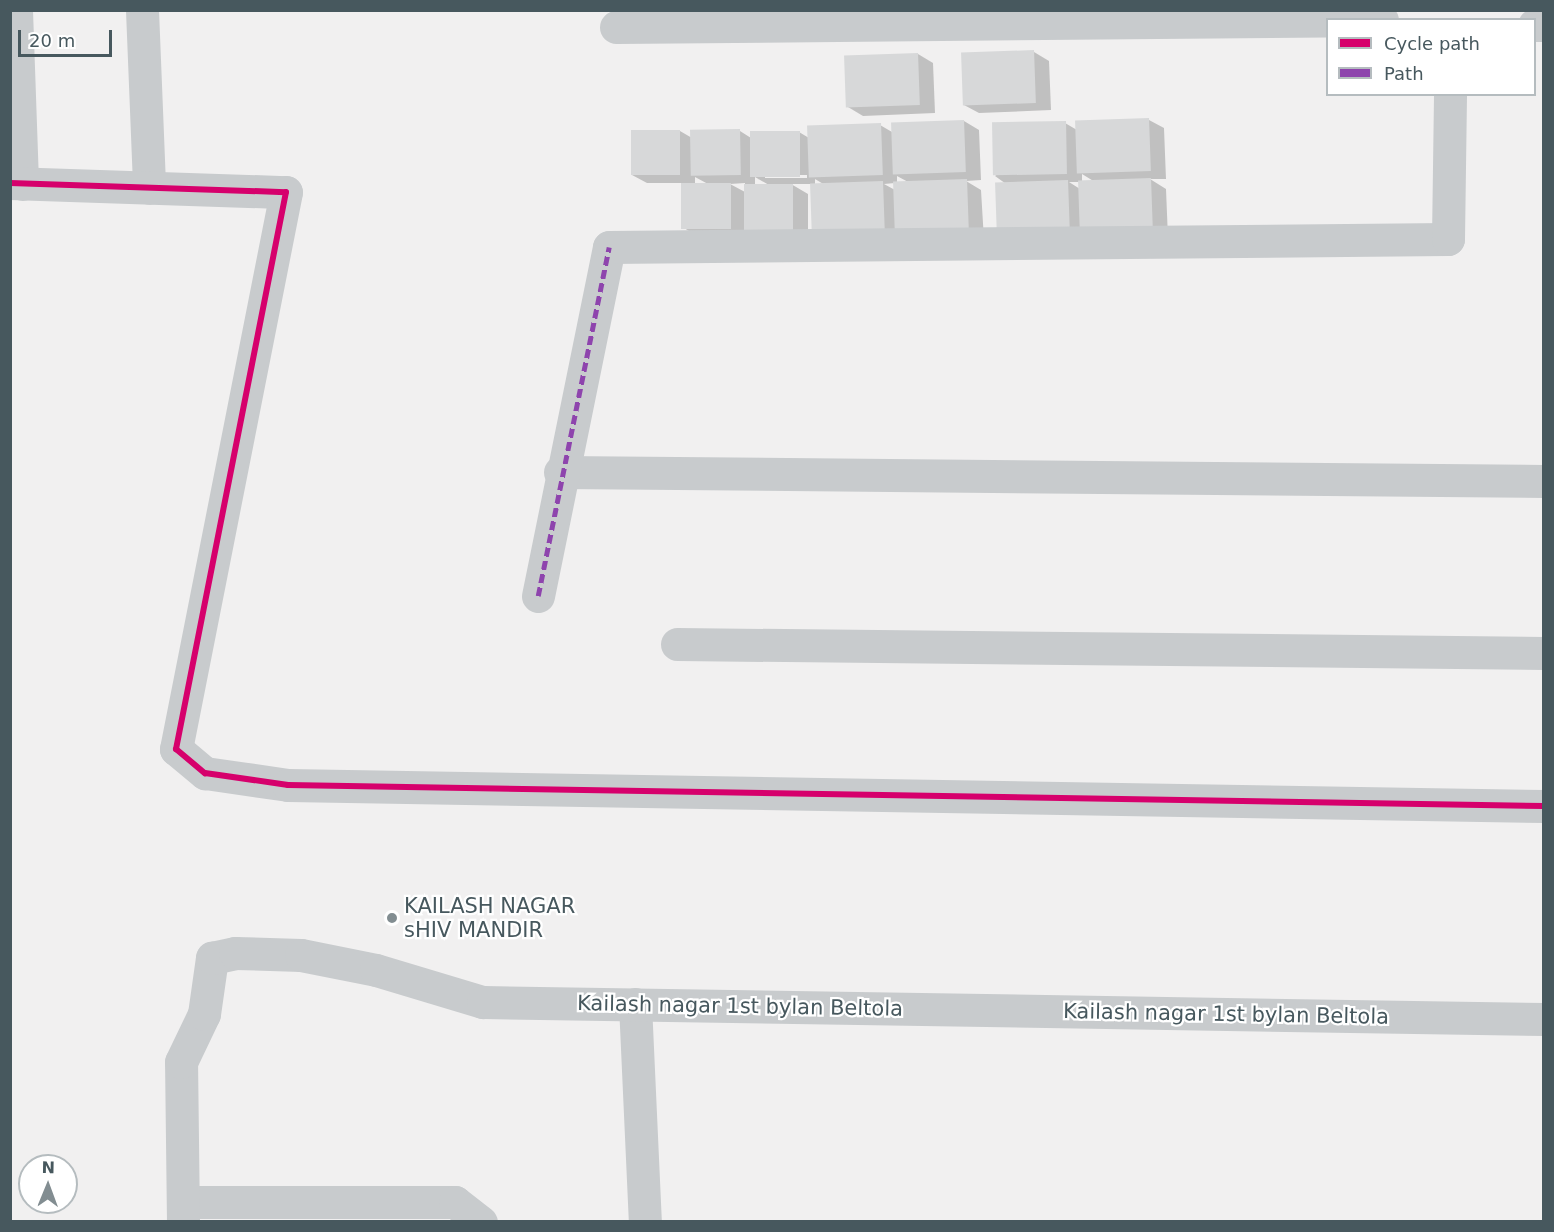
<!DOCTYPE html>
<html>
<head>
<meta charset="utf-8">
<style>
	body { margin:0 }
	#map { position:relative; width:1554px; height:1232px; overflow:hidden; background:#f1f0f0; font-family:"DejaVu Sans",sans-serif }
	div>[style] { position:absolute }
	.shadow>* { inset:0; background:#0003 }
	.building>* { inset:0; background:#d7d8d9; transform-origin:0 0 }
	.minor>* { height:33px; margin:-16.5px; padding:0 16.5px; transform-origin:16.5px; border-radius:16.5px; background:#c8cbcd }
	.quiet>* { height:4.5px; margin-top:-2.25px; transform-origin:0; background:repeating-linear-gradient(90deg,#8e44ad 0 9px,transparent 0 13.5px) }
	.cycleway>* { height:6px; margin:-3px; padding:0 3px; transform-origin:3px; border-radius:3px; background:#d6006c }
	.dots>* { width:16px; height:16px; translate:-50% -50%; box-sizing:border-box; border:3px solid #fff; border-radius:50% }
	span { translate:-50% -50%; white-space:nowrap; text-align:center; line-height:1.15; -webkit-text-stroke:4.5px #fff; paint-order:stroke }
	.poi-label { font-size:21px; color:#47585e }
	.left { translate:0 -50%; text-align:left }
	.street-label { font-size:21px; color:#47585e }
	.frame { position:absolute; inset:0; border:12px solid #47585e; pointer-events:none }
	.legend { position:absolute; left:1326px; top:18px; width:210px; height:78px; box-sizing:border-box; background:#fff; border:2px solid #b5bcbf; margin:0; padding:8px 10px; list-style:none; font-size:18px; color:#47585e }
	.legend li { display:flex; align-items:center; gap:12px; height:30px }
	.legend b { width:30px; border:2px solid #b5bcbf }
	.north { position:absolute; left:18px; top:1154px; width:60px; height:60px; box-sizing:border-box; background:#fff; border:2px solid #b5bcbf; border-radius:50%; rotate:1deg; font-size:16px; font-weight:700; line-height:24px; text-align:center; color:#47585e }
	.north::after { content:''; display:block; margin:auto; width:21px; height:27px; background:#828d91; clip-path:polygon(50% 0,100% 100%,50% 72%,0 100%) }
	.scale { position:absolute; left:18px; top:30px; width:94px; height:27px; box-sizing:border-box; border:3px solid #47585e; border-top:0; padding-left:8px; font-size:18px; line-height:21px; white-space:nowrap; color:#47585e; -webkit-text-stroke:4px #fff; paint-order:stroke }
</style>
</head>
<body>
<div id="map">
	<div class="shadow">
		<i style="clip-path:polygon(1034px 52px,1049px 61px,1051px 110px,979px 113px,964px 105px)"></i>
		<i style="clip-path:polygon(918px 54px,933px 63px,935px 113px,863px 116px,848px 107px)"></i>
		<i style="clip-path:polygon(evenodd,1149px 120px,1164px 128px,1166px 179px,1150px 179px,1166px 189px,1168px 238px,1085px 241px,995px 176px,1065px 123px,1077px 130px,1149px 120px,1082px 174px,1095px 182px,1082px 182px,1082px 174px,1149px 120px,1069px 182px,1080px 182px,1080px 189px,1069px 182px)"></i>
		<i style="clip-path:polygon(evenodd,964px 121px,979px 130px,981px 180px,966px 181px,981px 190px,984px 240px,900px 242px,811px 184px,791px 184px,808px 194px,808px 237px,699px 237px,684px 228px,683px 183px,647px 183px,632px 175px,680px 131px,692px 138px,740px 131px,751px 138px,799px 132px,809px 138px,880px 125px,892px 132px,964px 121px,765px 175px,807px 175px,807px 178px,765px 178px,765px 175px,964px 121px,897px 176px,910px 183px,897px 184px,897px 176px,964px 121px,695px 177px,708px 184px,695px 185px,695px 177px,964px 121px,755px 177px,769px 185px,755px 186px,755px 177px,964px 121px,815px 179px,825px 185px,815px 186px,815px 179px,964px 121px,745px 183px,745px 192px,730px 184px,745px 183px,964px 121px,895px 183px,895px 190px,884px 184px,895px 183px)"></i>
	</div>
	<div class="building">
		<i style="left:1034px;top:50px;width:53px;height:73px;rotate:88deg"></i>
		<i style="left:918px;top:53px;width:52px;height:74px;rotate:88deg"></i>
		<i style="left:1149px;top:118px;width:53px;height:74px;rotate:88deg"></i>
		<i style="left:964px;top:120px;width:52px;height:73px;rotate:88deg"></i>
		<i style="left:1066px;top:121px;width:53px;height:74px;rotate:89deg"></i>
		<i style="left:881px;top:123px;width:52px;height:74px;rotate:88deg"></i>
		<i style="left:740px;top:129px;width:46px;height:50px;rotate:89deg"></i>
		<i style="left:631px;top:130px;width:49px;height:45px"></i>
		<i style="left:750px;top:131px;width:50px;height:46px"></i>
		<i style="left:1151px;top:178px;width:52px;height:73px;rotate:88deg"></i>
		<i style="left:967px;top:179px;width:53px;height:74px;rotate:88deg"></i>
		<i style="left:1068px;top:180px;width:53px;height:73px;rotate:88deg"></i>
		<i style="left:883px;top:181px;width:53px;height:73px;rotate:88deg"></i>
		<i style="left:681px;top:183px;width:50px;height:46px"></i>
		<i style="left:744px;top:184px;width:49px;height:46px"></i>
	</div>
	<div class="minor">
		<i style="left:16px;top:10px;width:174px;rotate:88deg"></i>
		<i style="left:142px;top:10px;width:178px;rotate:87.7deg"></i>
		<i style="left:1534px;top:25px;width:10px"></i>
		<i style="left:616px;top:27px;width:766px;rotate:-0.52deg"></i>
		<i style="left:10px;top:183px;width:276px;rotate:1.9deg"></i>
		<i style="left:286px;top:192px;width:568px;rotate:101.17deg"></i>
		<i style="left:176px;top:749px;width:38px;rotate:40deg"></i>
		<i style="left:205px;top:773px;width:84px;rotate:8.2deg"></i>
		<i style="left:288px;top:785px;width:1256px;rotate:0.96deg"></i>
		<i style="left:560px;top:472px;width:984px;rotate:0.52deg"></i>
		<i style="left:538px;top:596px;width:356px;rotate:-78.5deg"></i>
		<i style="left:609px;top:247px;width:839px;rotate:-0.55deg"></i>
		<i style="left:1448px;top:239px;width:145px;rotate:-89.2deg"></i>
		<i style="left:677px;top:644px;width:867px;rotate:0.59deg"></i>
		<i style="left:635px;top:1004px;width:218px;rotate:87.4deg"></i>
		<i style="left:183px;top:1202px;width:272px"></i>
		<i style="left:455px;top:1202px;width:33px;rotate:38deg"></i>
		<i style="left:183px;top:1222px;width:160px;rotate:-90.7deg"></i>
		<i style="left:181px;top:1062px;width:53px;rotate:-64.4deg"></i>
		<i style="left:204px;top:1014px;width:57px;rotate:-81.9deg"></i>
		<i style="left:212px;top:958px;width:24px;rotate:-12deg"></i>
		<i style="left:235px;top:953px;width:66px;rotate:1.7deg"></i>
		<i style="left:301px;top:955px;width:76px;rotate:11.3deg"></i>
		<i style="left:376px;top:970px;width:112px;rotate:16.7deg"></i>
		<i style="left:483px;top:1002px;width:1061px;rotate:0.92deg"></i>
	</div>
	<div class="quiet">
		<i style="left:538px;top:596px;width:356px;rotate:-78.5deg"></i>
	</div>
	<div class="cycleway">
		<i style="left:10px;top:183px;width:276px;rotate:1.9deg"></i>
		<i style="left:286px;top:192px;width:568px;rotate:101.17deg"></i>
		<i style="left:176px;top:749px;width:38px;rotate:40deg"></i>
		<i style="left:205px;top:773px;width:84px;rotate:8.2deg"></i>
		<i style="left:288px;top:785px;width:1256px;rotate:0.96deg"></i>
	</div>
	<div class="dots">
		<i style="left:392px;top:918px;background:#828d91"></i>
	</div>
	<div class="poi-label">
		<span class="left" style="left:404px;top:918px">KAILASH NAGAR<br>sHIV MANDIR</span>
	</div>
	<div class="street-label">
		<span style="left:740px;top:1006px;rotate:1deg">Kailash nagar 1st bylan Beltola</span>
		<span style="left:1226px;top:1014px;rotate:1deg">Kailash nagar 1st bylan Beltola</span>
	</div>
	<div class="frame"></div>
	<ul class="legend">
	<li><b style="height:8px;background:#d6006c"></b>Cycle path</li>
	<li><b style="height:8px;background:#8e44ad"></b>Path</li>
	</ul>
	<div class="north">N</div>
	<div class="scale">20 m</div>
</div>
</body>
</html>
